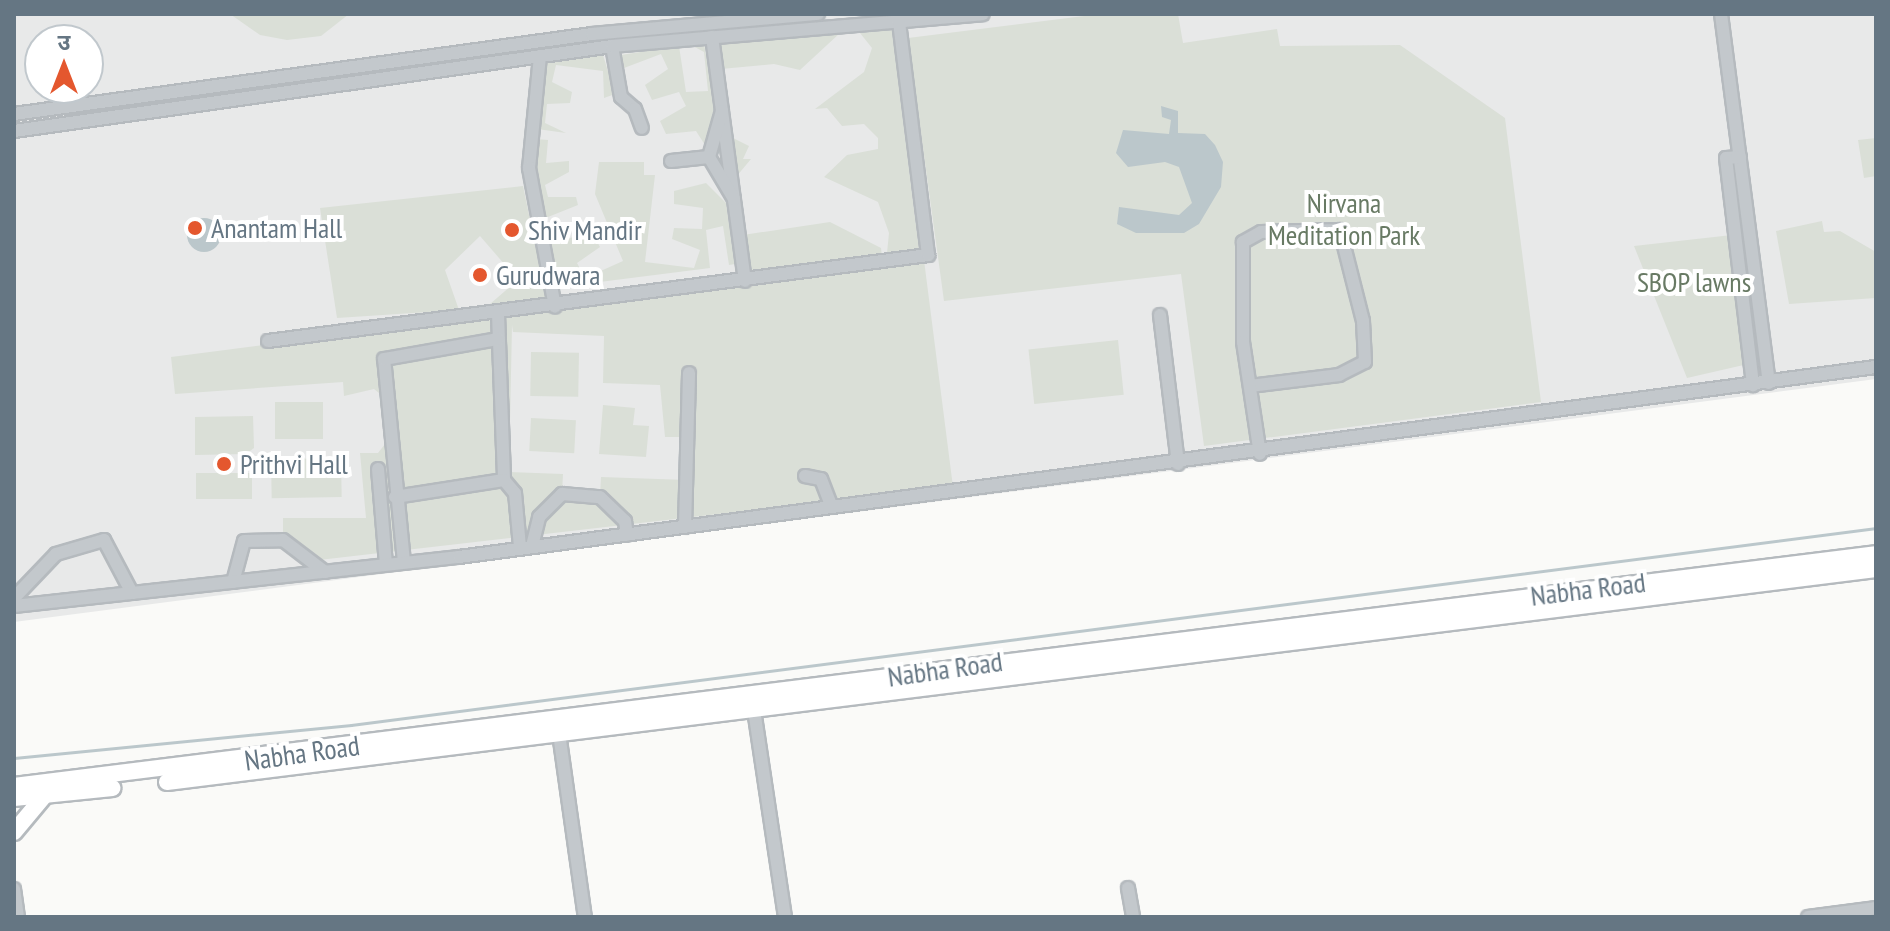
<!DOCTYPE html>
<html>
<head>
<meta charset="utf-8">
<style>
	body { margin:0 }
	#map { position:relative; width:1890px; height:931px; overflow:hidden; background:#fafaf8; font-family:"PT Sans Narrow","Noto Sans Devanagari",sans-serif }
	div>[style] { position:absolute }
	.built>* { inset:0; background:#e8e9e9 }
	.green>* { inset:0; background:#dadfd7; transform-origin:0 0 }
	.water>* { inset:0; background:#bbc7cb }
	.round { border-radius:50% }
	.stream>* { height:3px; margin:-1.5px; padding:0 1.5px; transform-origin:1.5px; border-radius:1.5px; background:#bbc7cb }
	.roads { filter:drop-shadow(2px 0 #b5babe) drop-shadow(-2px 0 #b5babe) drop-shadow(0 2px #b5babe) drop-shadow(0 -2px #b5babe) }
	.minor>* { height:12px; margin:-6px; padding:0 6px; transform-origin:6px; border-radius:6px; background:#c3c8cc }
	.major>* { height:16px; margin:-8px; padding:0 8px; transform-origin:8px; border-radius:8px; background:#fff }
	.dots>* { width:22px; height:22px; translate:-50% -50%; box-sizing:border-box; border:4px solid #fff; border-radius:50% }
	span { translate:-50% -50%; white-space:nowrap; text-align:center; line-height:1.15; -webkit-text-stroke:8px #fff; paint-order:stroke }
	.park-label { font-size:28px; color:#687a64 }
	.poi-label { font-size:28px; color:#657683 }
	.left { translate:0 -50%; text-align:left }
	.street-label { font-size:28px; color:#657683 }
	.frame { position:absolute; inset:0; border:16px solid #657683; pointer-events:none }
	.north { position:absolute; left:24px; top:24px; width:80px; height:80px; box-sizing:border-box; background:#fff; border:2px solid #c1c8cd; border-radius:50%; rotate:0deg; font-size:22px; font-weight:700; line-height:32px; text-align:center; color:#657683 }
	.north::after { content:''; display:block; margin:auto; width:28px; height:36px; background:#e4572e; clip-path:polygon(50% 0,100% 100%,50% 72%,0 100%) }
</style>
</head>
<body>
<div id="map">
	<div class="built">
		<i style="clip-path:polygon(evenodd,14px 14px,1876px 14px,1876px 379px,14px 622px,14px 14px,40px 40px,88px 40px,88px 88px,40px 88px,40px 40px)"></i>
	</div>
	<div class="green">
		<i style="clip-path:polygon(230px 14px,349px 14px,321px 36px,287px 40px,260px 35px)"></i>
		<i style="clip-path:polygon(1100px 14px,1178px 14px,1183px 43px,1277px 29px,1280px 46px,1400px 45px,1505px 118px,1541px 402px,1204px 446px,1181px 274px,944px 301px,908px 38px)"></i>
		<i style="clip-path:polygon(892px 30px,919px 250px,887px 253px,889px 233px,878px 202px,824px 177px,847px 155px,878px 149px,878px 138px,864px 124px,842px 126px,827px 108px,815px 109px,864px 72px,872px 48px,860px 33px)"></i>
		<i style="clip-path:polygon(840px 33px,800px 70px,774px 64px,721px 69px,718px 42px)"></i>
		<i style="clip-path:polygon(704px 44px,715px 105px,705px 145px,696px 131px,666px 134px,660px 121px,686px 106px,679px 92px,652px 100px,645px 85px,668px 69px,661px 54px,624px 68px,621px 55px,679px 46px,686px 92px,708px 91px,704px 52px,693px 46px)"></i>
		<i style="clip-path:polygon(603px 55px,615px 94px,604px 98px,603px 71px,556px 65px,552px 82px,572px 92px,570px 103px,547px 104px,545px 123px,566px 133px,537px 129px,545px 62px)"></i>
		<i style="clip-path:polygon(733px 138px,749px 146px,743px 159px,751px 159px,736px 177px)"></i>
		<i style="clip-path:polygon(1876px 138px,1876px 176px,1864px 178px,1858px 140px)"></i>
		<i style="clip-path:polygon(536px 139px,548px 140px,546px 163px,569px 161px,569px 172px,545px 185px,548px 197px,576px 197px,578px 205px,543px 219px,534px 201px)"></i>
		<i style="clip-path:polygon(599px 162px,644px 162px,644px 175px,655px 175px,645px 262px,694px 268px,700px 250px,672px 239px,674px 228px,702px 229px,703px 208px,674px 204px,674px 191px,706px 183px,726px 203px,735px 264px,729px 265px,723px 226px,706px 230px,710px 268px,560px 287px,546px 230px,559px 224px,566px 239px,592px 232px,600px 247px,577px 263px,585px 278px,623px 261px,595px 194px)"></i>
		<i style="clip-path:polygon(523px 186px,547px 301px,483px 310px,518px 280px,480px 236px,445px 270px,459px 310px,337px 318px,320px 208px)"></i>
		<i style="clip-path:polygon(1822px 221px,1824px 232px,1840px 231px,1876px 252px,1876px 298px,1789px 304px,1776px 231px)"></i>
		<i style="clip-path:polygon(830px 222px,881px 248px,882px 257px,749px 276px,743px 235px)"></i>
		<i style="clip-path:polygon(1732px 235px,1748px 364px,1687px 378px,1634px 246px)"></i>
		<i style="clip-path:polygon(evenodd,924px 260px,953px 487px,319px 560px,283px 535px,283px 518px,366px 518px,360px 453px,378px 453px,385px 444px,384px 397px,374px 389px,344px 396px,343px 382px,175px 394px,171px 357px,924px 260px,512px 325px,513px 332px,604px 336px,603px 383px,660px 385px,665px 437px,689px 437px,687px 480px,601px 477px,600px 496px,562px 494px,563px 474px,509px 472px,512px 325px)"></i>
		<i style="left:1118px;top:340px;width:55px;height:90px;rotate:84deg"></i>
		<i style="left:531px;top:352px;width:48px;height:44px;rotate:1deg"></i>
		<i style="left:275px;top:402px;width:48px;height:37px"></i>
		<i style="clip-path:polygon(603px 405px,635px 408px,633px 425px,649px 426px,646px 457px,599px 454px)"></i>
		<i style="clip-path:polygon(253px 416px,254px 448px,246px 454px,195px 455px,195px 417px)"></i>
		<i style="left:531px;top:418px;width:45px;height:33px;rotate:3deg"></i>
		<i style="left:341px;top:458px;width:39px;height:70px;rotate:89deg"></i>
		<i style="left:252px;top:473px;width:26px;height:56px;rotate:90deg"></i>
	</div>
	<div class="water">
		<i style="clip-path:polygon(1161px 106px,1178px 111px,1178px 133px,1205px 134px,1215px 145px,1223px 162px,1221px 187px,1199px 224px,1184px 233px,1136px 233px,1117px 224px,1119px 207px,1179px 215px,1192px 203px,1179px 167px,1165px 162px,1128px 167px,1116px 153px,1123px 130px,1169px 134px,1171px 120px,1162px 117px)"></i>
		<i class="round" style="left:187px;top:218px;width:34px;height:34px"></i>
	</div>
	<div class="stream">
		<i style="left:14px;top:758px;width:339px;rotate:-5.6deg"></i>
		<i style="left:351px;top:725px;width:1538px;rotate:-7.36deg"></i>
	</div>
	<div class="roads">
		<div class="minor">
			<i style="left:1721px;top:14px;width:372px;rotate:82.6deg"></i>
			<i style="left:712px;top:37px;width:246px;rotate:82.3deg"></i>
			<i style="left:612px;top:46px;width:52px;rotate:80deg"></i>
			<i style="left:621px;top:97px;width:18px;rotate:41deg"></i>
			<i style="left:635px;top:109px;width:20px;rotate:70deg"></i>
			<i style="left:540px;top:56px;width:113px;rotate:95.6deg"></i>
			<i style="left:529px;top:168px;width:141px;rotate:79.4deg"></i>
			<i style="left:722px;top:111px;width:48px;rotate:105.8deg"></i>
			<i style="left:709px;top:157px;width:49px;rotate:59.2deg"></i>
			<i style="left:14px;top:114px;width:584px;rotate:-7.88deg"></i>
			<i style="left:592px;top:34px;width:227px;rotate:-5.1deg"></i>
			<i style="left:14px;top:131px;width:604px;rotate:-8.09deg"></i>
			<i style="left:612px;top:46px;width:372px;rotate:-4.9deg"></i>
			<i style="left:1740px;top:157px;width:14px;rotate:176deg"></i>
			<i style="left:1726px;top:158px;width:229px;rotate:83.2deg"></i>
			<i style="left:671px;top:161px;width:38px;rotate:-6deg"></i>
			<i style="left:498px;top:314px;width:166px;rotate:87.9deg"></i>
			<i style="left:504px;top:480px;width:17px;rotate:50deg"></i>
			<i style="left:515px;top:493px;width:54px;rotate:84.7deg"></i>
			<i style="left:1160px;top:315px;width:150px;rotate:83.1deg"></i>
			<i style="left:268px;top:341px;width:666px;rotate:-7.42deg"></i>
			<i style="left:928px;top:255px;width:243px;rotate:-97.1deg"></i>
			<i style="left:1250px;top:386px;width:90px;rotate:-7deg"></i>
			<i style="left:1339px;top:375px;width:29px;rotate:-27deg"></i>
			<i style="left:1365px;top:362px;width:41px;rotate:-92.8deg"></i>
			<i style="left:1363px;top:321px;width:94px;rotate:-104.2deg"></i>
			<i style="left:1340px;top:230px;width:79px;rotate:178.5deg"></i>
			<i style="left:1261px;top:232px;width:21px;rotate:151deg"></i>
			<i style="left:1243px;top:242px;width:100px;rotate:90deg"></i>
			<i style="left:1243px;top:342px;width:113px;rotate:81.4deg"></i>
			<i style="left:378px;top:469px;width:95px;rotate:85.2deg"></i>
			<i style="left:805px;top:476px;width:16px;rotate:11deg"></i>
			<i style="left:821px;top:479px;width:30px;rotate:69deg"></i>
			<i style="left:395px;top:497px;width:110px;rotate:-8.9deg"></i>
			<i style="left:685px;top:527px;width:154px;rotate:-88.5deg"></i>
			<i style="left:532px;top:546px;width:30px;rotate:-76deg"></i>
			<i style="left:539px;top:517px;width:33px;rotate:-45deg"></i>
			<i style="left:562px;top:494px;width:38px;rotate:5deg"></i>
			<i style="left:600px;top:497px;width:35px;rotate:44deg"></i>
			<i style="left:625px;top:521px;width:14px;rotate:82deg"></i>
			<i style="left:404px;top:562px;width:204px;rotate:-95.6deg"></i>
			<i style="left:384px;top:359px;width:116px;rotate:-10deg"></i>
			<i style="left:233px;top:582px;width:42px;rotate:-75deg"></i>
			<i style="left:244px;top:541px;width:39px;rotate:-1deg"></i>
			<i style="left:283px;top:540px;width:53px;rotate:37.3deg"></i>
			<i style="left:14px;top:598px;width:61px;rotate:-46.3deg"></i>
			<i style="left:56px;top:554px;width:50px;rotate:-16.3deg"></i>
			<i style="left:104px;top:540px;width:60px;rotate:62.2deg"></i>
			<i style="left:14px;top:606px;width:448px;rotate:-6.3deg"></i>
			<i style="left:459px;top:557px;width:1430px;rotate:-7.64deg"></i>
			<i style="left:753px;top:703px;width:216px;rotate:81.5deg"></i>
			<i style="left:558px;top:726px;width:193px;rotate:82deg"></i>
			<i style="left:1128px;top:888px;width:29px;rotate:80deg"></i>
			<i style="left:14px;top:889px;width:28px;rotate:82deg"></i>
			<i style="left:1808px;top:917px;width:69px;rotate:-7.5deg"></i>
		</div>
		<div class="major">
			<i style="left:167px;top:782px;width:1722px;rotate:-7.1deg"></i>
			<i style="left:14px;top:786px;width:1876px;rotate:-7.1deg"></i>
			<i style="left:14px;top:798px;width:99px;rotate:-5.8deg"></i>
			<i style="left:14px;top:832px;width:48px;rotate:-50deg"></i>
		</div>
	</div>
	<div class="dots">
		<i style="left:195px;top:228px;background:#e4572e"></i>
		<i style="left:512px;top:230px;background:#e4572e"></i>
		<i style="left:480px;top:275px;background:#e4572e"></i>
		<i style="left:224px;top:464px;background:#e4572e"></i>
	</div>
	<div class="park-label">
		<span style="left:1344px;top:219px">Nirvana<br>Meditation Park</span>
		<span style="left:1694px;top:282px">SBOP lawns</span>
	</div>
	<div class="poi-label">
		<span class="left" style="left:211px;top:228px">Anantam Hall</span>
		<span class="left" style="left:528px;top:230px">Shiv Mandir</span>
		<span class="left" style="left:496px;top:275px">Gurudwara</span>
		<span class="left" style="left:240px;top:464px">Prithvi Hall</span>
	</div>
	<div class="street-label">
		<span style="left:1588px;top:589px;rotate:-7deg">Nabha Road</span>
		<span style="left:945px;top:669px;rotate:-8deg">Nabha Road</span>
		<span style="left:302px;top:753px;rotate:-8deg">Nabha Road</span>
	</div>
	<div class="frame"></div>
	<div class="north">उ</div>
</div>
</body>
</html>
